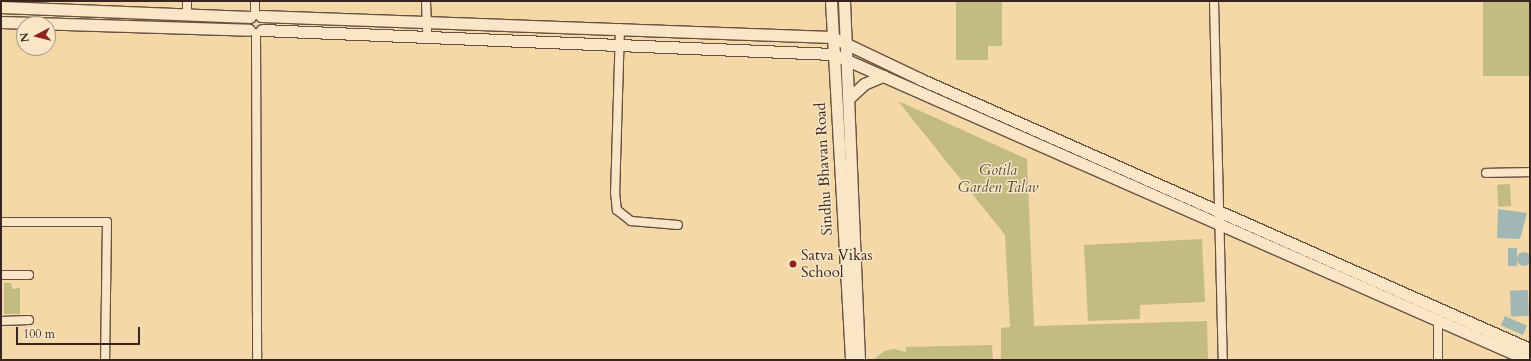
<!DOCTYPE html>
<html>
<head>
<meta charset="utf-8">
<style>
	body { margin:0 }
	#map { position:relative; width:1531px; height:361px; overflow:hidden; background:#f4d8a8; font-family:Cardo,serif }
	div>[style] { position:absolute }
	.green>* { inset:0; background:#c3bc82; transform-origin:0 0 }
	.water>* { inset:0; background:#a0b7b3; transform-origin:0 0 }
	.round { border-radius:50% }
	.roads { filter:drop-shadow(1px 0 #675240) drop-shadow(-1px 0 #675240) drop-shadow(0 1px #675240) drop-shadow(0 -1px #675240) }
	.minor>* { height:8px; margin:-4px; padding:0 4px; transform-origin:4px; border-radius:4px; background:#f8e6c6 }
	.secondary>* { height:11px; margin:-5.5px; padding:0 5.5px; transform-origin:5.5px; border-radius:5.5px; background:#f8e6c6 }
	.dots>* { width:11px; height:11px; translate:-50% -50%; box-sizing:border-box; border:2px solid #f8e6c6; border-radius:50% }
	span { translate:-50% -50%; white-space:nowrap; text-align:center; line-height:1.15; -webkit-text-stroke:3px #f8e6c6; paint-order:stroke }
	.street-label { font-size:15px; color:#38261e }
	.park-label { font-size:15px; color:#5b4c37; font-style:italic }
	.poi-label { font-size:15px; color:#38261e }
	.left { translate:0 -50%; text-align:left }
	.frame { position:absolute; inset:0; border:2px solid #38261e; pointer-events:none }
	.north { position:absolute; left:16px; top:16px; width:40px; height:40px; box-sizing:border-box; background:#f8e6c6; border:1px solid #ab9983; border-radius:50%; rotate:263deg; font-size:11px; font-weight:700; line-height:16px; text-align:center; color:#38261e }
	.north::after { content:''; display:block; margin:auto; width:14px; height:18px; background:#8f2418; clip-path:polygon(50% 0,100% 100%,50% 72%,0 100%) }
	.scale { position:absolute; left:16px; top:327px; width:124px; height:18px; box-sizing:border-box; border:2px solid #38261e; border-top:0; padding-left:5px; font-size:12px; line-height:14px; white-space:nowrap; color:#38261e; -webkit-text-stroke:3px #f8e6c6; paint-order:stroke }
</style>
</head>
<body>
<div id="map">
	<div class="green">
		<i style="clip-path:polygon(956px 1px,1002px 1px,1002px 46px,988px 46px,988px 60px,956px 60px)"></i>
		<i style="left:1483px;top:1px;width:47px;height:75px"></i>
		<i style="clip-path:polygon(898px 101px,1027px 159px,1034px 326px,1207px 321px,1208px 360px,1001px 360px,1001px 328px,1010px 327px,1005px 235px)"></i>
		<i style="left:1510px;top:184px;width:22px;height:13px;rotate:87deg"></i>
		<i style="clip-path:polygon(1202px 239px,1205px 302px,1140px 305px,1140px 319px,1088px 321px,1084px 245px)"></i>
		<i style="clip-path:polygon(4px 283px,11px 283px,12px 289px,20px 288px,20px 314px,4px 314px)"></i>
		<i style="clip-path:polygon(992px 345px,993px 360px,873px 360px,884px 351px,894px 349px,906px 352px,906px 347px)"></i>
	</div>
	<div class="water">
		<i style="clip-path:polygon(1498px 209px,1527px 213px,1520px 239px,1497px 238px)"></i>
		<i style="left:1508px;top:248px;width:9px;height:18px"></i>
		<i class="round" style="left:1517px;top:252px;width:14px;height:14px"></i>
		<i style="left:1528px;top:290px;width:26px;height:18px;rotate:88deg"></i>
		<i style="left:1505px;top:316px;width:24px;height:10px;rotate:24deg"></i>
	</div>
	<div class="roads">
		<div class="minor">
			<i style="left:187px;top:1px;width:13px;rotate:90deg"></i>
			<i style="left:255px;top:1px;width:14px;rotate:90deg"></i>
			<i style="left:426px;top:1px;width:36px;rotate:88deg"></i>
			<i style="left:1214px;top:1px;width:359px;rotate:88.6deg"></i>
			<i style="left:620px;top:28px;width:164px;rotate:91.7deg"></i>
			<i style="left:615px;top:192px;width:18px;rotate:84deg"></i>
			<i style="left:617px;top:210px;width:18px;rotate:38deg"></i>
			<i style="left:631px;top:221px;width:47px;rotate:4.9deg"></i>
			<i style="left:256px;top:33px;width:327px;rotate:89.8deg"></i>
			<i style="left:1486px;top:173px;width:44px;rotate:-1.3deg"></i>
			<i style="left:1px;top:222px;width:106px"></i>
			<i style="left:107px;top:222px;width:138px;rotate:90.8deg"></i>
			<i style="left:1px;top:275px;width:28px"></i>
			<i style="left:1438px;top:320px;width:40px;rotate:90deg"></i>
			<i style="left:1px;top:321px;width:28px;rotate:-2deg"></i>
		</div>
		<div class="secondary">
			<i style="left:831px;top:1px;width:360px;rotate:86.8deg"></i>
			<i style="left:844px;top:1px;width:359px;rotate:87.6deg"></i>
			<i style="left:1px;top:7px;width:249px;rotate:2.3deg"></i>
			<i style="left:261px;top:16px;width:571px;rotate:2.11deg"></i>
			<i style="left:832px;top:37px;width:98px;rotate:25.5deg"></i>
			<i style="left:920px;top:79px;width:667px;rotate:23.88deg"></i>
			<i style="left:1px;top:22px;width:248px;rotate:1.8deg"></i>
			<i style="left:262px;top:30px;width:572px;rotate:2.41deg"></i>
			<i style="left:833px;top:54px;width:759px;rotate:23.76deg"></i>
			<i style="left:848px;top:99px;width:22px;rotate:-43deg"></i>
			<i style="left:864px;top:84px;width:21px;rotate:-23deg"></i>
		</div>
	</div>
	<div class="dots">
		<i style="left:793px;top:264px;background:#8f2418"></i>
	</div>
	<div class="street-label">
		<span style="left:824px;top:169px;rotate:-93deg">Sindhu Bhavan Road</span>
	</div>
	<div class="park-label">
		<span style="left:998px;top:179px">Gotila<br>Garden Talav</span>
	</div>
	<div class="poi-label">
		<span class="left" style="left:801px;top:264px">Satva Vikas<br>School</span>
	</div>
	<div class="frame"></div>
	<div class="north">N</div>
	<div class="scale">100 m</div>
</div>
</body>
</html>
